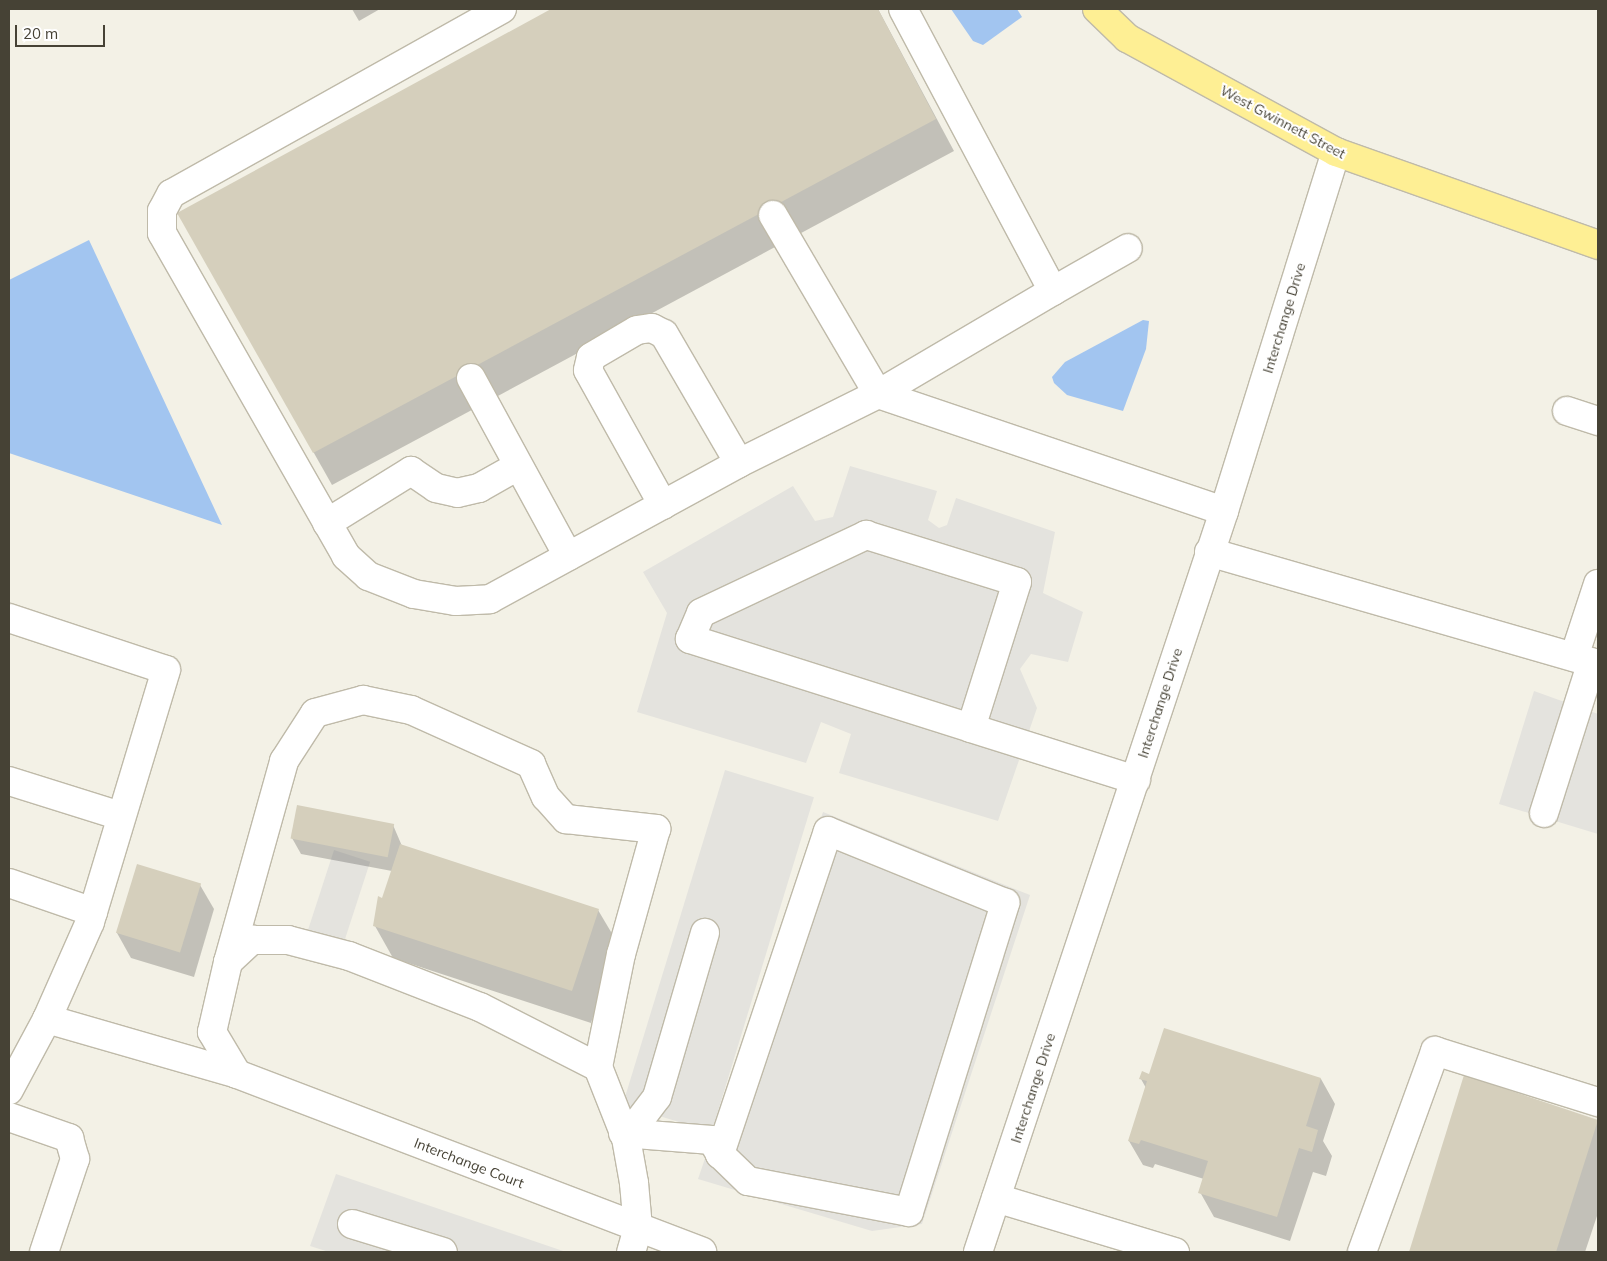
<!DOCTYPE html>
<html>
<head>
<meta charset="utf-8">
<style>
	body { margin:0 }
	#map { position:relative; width:1607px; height:1261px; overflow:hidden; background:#f3f1e6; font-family:Mulish,sans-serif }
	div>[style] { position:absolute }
	.parking>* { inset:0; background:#e4e3de; transform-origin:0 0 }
	.water>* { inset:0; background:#a2c5f0 }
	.shadow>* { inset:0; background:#0003 }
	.building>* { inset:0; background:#d5cfbc; transform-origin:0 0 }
	.roads { filter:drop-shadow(1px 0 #bfbaa9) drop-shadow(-1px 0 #bfbaa9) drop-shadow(0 1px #bfbaa9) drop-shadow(0 -1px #bfbaa9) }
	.minor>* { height:28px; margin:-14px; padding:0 14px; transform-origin:14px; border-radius:14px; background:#fff }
	.major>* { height:28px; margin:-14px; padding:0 14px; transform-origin:14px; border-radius:14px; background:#feef94 }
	span { translate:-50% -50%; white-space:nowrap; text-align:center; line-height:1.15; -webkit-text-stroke:4px #fff; paint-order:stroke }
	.street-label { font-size:14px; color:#464235 }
	.frame { position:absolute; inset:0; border:10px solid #464235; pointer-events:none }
	.scale { position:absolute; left:15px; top:25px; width:90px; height:22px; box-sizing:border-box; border:2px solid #464235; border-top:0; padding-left:6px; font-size:15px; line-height:18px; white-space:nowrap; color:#464235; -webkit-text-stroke:4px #fff; paint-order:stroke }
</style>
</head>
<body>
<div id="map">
	<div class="parking">
		<i style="clip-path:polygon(850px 466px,937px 491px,928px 520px,939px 528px,947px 525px,956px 498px,1055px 532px,1043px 593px,1083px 612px,1068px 662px,1031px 654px,1020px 669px,1037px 708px,998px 821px,839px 773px,851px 734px,821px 722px,806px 763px,637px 712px,667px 613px,643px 572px,793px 486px,815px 521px,833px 517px)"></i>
		<i style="clip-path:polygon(1534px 691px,1598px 714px,1598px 834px,1499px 804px)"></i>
		<i style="left:725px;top:770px;width:93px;height:350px;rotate:17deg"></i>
		<i style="clip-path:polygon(823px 812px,1030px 895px,922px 1224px,872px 1231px,698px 1179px)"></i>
		<i style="left:334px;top:850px;width:38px;height:87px;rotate:18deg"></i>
		<i style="clip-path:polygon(336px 1174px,566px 1252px,329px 1252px,310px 1246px)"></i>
	</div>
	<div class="water">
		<i style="clip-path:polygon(951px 9px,1017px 9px,1022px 17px,983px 45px,973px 41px)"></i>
		<i style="clip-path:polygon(89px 240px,222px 525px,9px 453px,9px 280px)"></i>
		<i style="clip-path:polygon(1143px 320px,1149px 321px,1146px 349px,1123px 411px,1067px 395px,1054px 383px,1052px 377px,1065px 362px)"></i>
	</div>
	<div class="shadow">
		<i style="clip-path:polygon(352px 9px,380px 9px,359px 21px)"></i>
		<i style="clip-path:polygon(554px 9px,878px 9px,954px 151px,332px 485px,179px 214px)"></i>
		<i style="clip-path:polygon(393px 825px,402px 846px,598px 910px,617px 942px,591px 1023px,393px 958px,375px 926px,379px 898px,383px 899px,392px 871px,301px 854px,292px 838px)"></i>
		<i style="clip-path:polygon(200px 885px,214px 909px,194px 977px,131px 958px,117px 933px)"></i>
		<i style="clip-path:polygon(1150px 1075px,1321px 1079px,1335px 1104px,1323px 1141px,1332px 1156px,1326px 1176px,1313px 1172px,1290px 1241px,1214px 1217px,1200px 1192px,1204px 1179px,1155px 1164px,1153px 1168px,1143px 1165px,1129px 1141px,1146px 1088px,1141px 1079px)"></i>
		<i style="clip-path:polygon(1465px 1076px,1598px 1121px,1598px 1213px,1585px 1252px,1410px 1252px)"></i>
	</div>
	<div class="building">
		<i style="clip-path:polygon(551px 9px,878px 9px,936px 119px,313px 453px,177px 213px)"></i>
		<i style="left:297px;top:805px;width:99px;height:34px;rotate:11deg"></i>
		<i style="clip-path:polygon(400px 844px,599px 909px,572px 991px,373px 926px,378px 896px,382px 898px)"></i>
		<i style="left:137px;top:864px;width:67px;height:72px;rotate:17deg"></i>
		<i style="clip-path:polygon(1164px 1028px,1321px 1078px,1306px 1126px,1318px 1130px,1312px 1152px,1299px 1148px,1277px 1217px,1198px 1193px,1208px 1161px,1141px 1140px,1139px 1144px,1128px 1141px,1147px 1081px,1139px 1079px,1142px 1071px,1149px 1074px)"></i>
		<i style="clip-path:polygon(1464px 1075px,1598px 1120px,1556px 1252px,1409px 1252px)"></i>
	</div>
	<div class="roads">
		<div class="minor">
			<i style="left:502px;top:9px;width:379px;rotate:150.8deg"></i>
			<i style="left:171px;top:194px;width:19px;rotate:118deg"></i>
			<i style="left:162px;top:211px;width:22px;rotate:90deg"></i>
			<i style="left:162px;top:233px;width:372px;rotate:60.3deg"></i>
			<i style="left:346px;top:556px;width:30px;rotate:42deg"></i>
			<i style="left:368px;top:576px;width:49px;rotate:21.4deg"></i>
			<i style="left:414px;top:594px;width:43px;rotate:9.5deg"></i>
			<i style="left:456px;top:601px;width:34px;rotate:-3deg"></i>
			<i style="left:490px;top:599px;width:284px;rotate:-28.6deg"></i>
			<i style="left:739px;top:463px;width:155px;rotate:-26.4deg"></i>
			<i style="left:878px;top:394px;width:203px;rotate:-30.5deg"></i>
			<i style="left:1053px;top:291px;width:319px;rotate:-118deg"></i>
			<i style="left:773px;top:215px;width:208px;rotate:59.6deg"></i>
			<i style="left:878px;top:394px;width:365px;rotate:18.7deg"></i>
			<i style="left:1053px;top:291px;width:86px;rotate:-29.8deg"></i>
			<i style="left:471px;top:378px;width:203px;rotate:61.4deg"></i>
			<i style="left:1567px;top:411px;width:33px;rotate:18deg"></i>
			<i style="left:663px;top:505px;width:154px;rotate:-119.1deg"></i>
			<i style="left:588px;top:370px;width:13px;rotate:-77deg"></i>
			<i style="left:591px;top:357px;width:53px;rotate:-30.4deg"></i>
			<i style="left:637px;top:330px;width:15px;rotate:-8deg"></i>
			<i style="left:652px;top:328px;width:13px;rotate:27deg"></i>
			<i style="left:664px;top:334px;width:149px;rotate:59.8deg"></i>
			<i style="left:327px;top:523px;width:99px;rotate:-31.8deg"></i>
			<i style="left:411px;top:471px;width:30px;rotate:34deg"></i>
			<i style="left:436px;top:488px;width:22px;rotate:13deg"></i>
			<i style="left:457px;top:493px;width:23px;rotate:-13deg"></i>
			<i style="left:479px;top:488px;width:45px;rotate:-29.4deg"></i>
			<i style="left:1209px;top:552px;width:405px;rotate:16.1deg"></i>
			<i style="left:9px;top:618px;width:165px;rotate:18.3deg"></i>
			<i style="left:166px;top:670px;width:263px;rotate:106.8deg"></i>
			<i style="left:90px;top:922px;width:106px;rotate:113.9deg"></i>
			<i style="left:47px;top:1019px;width:81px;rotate:118.2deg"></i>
			<i style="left:1574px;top:657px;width:77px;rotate:-71.8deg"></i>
			<i style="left:971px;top:728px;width:295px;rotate:-162.4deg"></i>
			<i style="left:690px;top:639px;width:28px;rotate:-67deg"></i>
			<i style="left:701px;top:613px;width:183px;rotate:-25.3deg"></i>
			<i style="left:866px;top:535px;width:158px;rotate:17.3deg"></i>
			<i style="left:1017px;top:582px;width:153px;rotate:107.5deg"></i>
			<i style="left:971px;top:728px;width:173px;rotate:17.5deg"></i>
			<i style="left:9px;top:781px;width:117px;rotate:17.4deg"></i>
			<i style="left:1544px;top:813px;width:158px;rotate:-72.4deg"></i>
			<i style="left:9px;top:883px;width:89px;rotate:19deg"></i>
			<i style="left:228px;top:962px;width:209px;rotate:-74.4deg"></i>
			<i style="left:284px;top:761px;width:57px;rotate:-57.1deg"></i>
			<i style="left:315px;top:713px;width:50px;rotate:-15.2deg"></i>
			<i style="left:363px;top:700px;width:49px;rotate:11.8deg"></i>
			<i style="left:411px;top:710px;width:132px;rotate:24.2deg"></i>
			<i style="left:531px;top:764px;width:36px;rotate:66deg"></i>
			<i style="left:546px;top:797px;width:30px;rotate:48deg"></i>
			<i style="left:566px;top:819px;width:91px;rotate:6.3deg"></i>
			<i style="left:656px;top:829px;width:130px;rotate:105.6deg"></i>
			<i style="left:621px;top:954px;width:115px;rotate:101.5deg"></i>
			<i style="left:47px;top:1019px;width:198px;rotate:16.1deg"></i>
			<i style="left:237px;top:1074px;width:498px;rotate:20.9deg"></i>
			<i style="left:237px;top:1074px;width:49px;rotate:-120.8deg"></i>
			<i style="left:212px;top:1032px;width:72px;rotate:-77.1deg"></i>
			<i style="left:228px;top:962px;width:33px;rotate:-43deg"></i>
			<i style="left:252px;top:940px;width:36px"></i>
			<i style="left:288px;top:940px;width:63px;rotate:14.7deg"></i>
			<i style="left:349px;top:956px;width:141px;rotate:21.3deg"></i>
			<i style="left:480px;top:1007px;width:132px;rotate:27deg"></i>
			<i style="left:598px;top:1067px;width:76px;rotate:68.5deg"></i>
			<i style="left:626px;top:1138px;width:46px;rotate:79.9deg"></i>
			<i style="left:634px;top:1183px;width:45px;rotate:84.9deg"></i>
			<i style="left:638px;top:1228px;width:25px;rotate:106deg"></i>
			<i style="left:9px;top:1117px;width:64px;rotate:19.3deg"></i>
			<i style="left:69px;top:1138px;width:22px;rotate:74deg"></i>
			<i style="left:75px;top:1159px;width:98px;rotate:108.4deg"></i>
			<i style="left:623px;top:1133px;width:89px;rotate:4.5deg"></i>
			<i style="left:712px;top:1140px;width:16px;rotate:60deg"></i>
			<i style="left:720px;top:1154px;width:39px;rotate:44deg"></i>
			<i style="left:748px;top:1181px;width:164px;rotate:10.9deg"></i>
			<i style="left:909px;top:1212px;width:324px;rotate:-72.7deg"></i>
			<i style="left:1005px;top:903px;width:191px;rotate:-157.9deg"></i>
			<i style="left:828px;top:831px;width:341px;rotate:108.5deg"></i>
			<i style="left:626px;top:1138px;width:51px;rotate:-52.9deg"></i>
			<i style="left:657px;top:1097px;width:171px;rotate:-73.7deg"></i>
			<i style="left:996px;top:1198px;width:187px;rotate:16.8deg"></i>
			<i style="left:352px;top:1224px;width:95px;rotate:17.1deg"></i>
			<i style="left:978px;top:1252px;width:781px;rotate:-71.63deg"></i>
			<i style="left:1224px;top:511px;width:376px;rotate:-72.7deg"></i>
			<i style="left:1362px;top:1252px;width:214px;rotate:-70deg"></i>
			<i style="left:1435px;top:1051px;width:171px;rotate:17.4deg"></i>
		</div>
		<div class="major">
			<i style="left:1097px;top:9px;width:42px;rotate:44deg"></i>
			<i style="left:1127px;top:38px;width:238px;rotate:28.6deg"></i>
			<i style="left:1336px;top:152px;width:278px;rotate:19.5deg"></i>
		</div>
	</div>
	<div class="street-label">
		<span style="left:1283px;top:122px;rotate:28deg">West Gwinnett Street</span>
		<span style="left:1284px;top:318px;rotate:-73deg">Interchange Drive</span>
		<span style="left:1160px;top:703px;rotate:-72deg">Interchange Drive</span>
		<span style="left:1033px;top:1088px;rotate:-72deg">Interchange Drive</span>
		<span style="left:469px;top:1163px;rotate:21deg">Interchange Court</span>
	</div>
	<div class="frame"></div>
	<div class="scale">20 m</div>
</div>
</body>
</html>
